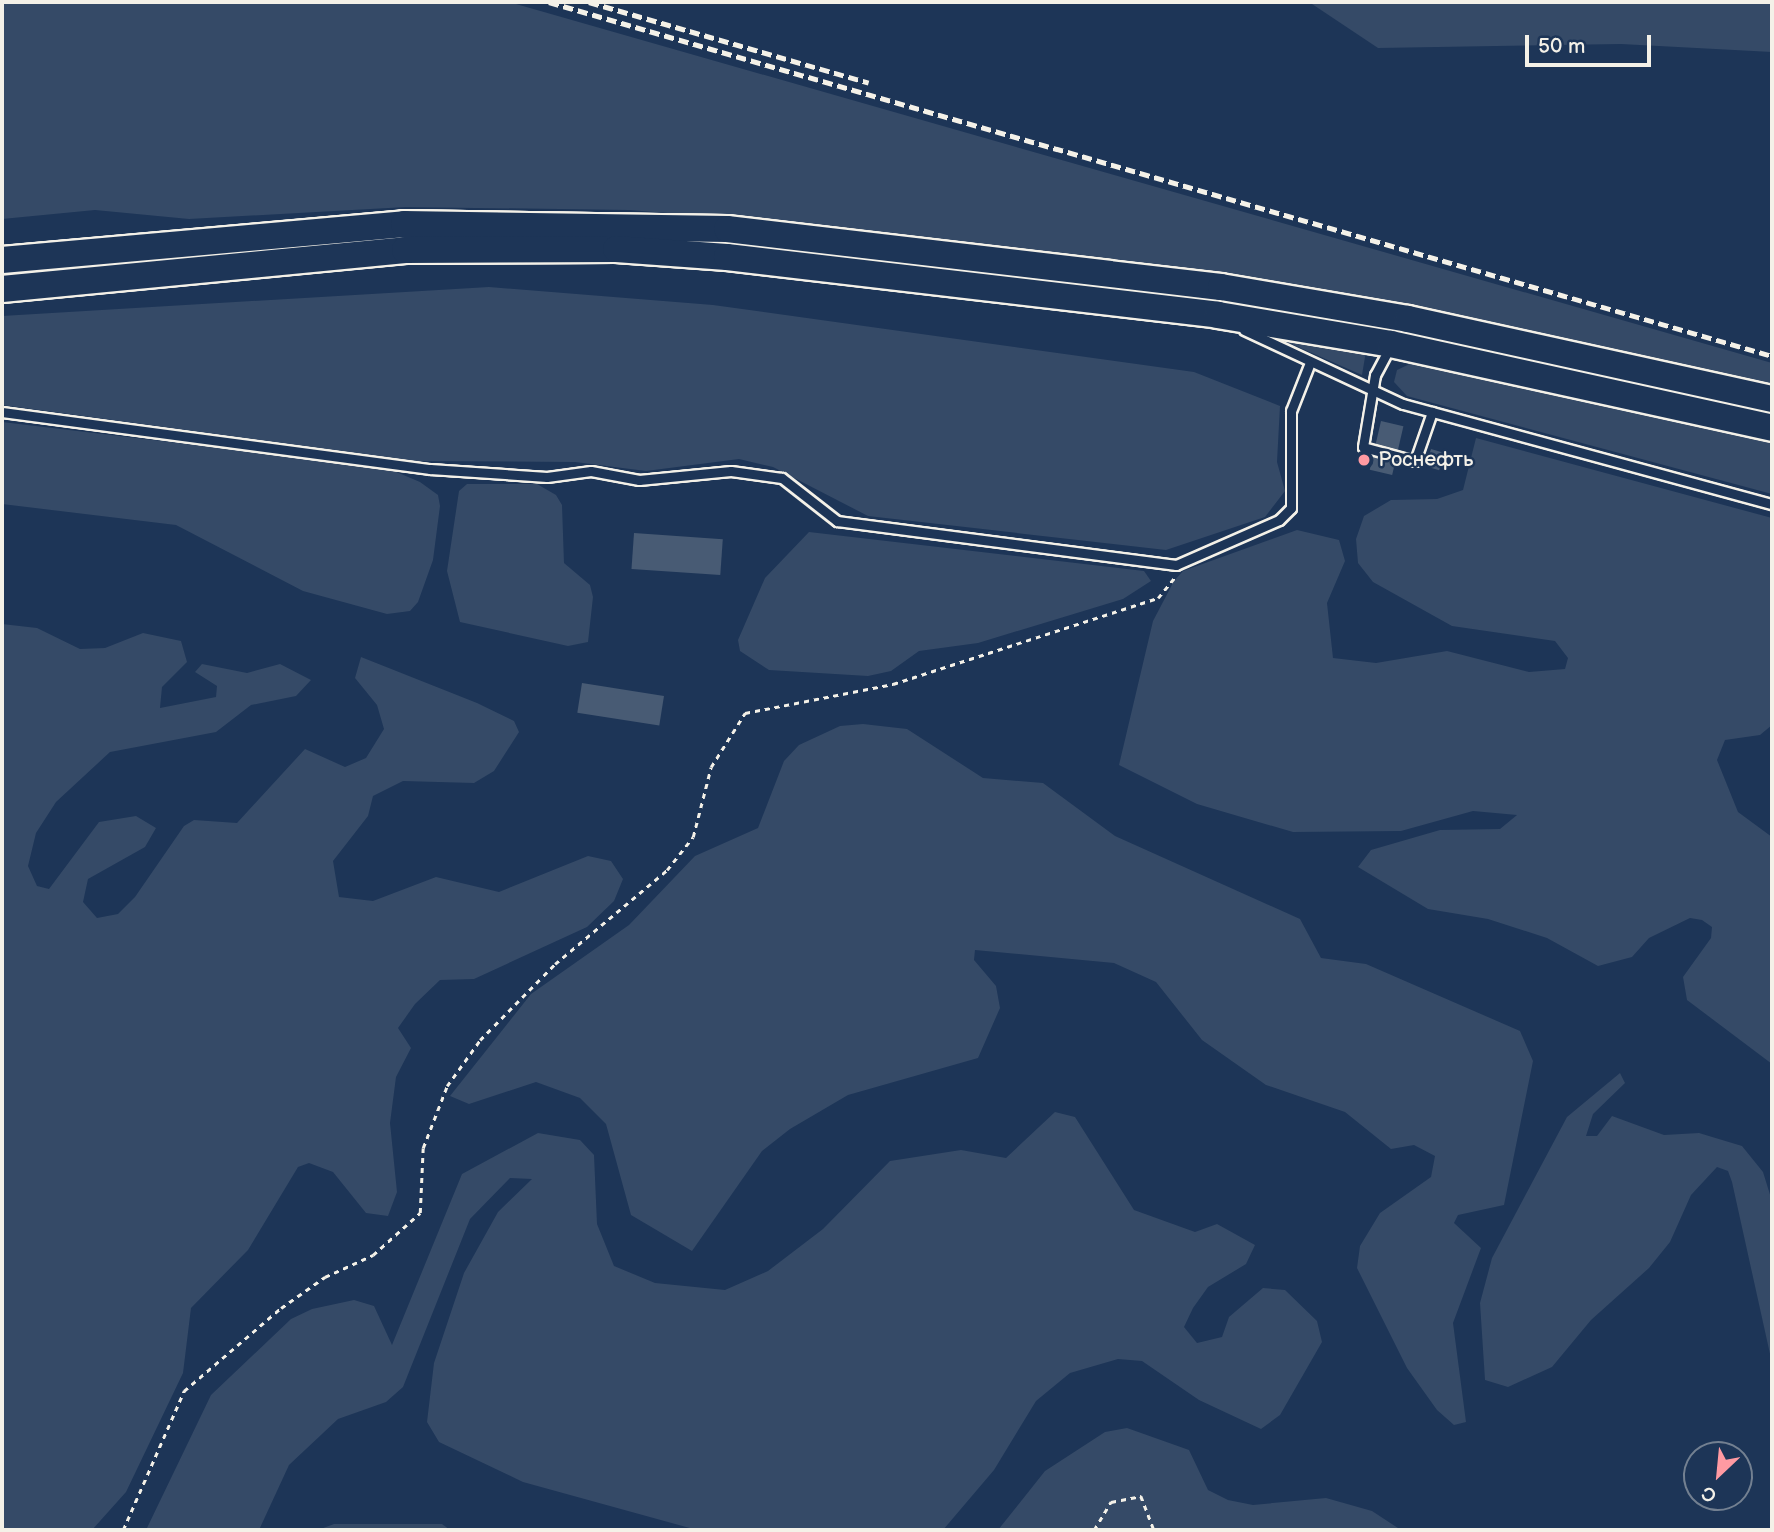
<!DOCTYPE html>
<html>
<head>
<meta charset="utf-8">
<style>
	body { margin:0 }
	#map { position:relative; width:1774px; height:1532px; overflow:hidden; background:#1d3557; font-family:"Balsamiq Sans",sans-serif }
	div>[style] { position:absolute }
	.green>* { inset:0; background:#354a67 }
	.building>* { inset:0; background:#485b74; transform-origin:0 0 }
	.path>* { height:2.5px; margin-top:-1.25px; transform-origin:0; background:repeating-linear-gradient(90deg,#f4f1e8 0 5px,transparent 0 10px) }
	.roads { filter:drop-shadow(2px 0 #f4f1e8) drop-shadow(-2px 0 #f4f1e8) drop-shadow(0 2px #f4f1e8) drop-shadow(0 -2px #f4f1e8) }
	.lane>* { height:9px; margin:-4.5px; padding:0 4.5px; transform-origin:4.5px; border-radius:4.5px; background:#1d3557 }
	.primary>* { height:26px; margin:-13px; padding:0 13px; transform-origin:13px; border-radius:13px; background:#1d3557 }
	.rail>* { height:5px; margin-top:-2.5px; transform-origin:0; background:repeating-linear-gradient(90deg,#f4f1e8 0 10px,transparent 0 15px) }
	.dots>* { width:19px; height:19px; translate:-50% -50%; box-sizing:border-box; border:4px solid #1d3557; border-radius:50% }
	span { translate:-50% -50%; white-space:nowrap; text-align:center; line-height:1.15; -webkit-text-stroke:5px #1d3557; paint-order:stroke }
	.poi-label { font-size:21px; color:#f4f1e8 }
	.left { translate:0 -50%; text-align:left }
	.frame { position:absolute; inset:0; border:4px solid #f4f1e8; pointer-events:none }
	.north { position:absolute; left:1683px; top:1441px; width:70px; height:70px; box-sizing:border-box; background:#1d3557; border:2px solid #738091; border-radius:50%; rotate:206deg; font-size:19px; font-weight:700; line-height:28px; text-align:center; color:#f4f1e8 }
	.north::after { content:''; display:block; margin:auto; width:24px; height:32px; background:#ff9aa2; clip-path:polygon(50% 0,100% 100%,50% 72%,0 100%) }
	.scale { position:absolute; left:1525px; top:35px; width:126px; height:32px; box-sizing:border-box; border:4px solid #f4f1e8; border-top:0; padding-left:9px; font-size:21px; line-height:24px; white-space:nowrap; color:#f4f1e8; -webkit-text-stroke:5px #1d3557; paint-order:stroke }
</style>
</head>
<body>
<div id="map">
	<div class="green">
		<i style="clip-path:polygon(2px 2px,509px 2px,1772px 363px,1772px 385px,1404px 307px,1045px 251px,807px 224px,629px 210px,406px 207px,189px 219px,95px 210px,2px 219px)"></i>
		<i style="clip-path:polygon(1309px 2px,1772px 2px,1772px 52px,1621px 44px,1378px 48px)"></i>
		<i style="clip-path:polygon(489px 287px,713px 305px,1194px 372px,1280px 406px,1277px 462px,1285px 491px,1265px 517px,1166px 550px,868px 516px,773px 467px,739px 459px,646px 471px,575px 462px,415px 461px,2px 405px,2px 316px)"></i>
		<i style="clip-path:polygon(1280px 339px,1366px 351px,1362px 375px)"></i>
		<i style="clip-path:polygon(1414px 362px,1772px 438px,1772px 494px,1407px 396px,1394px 382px,1397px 370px)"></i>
		<i style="clip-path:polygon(2px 422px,387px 468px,420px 482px,438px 495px,440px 506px,433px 560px,418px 602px,410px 611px,387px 614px,303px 591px,176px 525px,2px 504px)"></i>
		<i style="clip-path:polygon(1476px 438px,1772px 518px,1772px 725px,1760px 735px,1725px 740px,1717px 760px,1738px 812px,1772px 837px,1772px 1064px,1687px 1000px,1683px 977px,1711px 938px,1712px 927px,1702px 920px,1690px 918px,1649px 938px,1632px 957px,1598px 966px,1547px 938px,1488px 919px,1428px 909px,1358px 867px,1371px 850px,1440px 830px,1500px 829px,1517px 815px,1473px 811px,1401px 831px,1293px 832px,1197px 804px,1119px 765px,1153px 621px,1174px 581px,1183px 571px,1297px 530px,1339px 540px,1345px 561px,1327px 603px,1333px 658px,1376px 663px,1447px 651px,1529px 672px,1565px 669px,1568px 658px,1555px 641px,1452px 626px,1373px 582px,1358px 563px,1356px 539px,1364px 516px,1391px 500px,1437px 499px,1463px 490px)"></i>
		<i style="clip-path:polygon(467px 484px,537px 484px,556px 495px,562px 505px,564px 563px,590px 585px,593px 597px,588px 642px,568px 646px,460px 622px,447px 571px,459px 491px)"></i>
		<i style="clip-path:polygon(809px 532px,1144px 571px,1151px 581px,1123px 599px,978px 643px,919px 651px,891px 671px,868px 676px,769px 670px,740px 651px,738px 640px,765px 578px)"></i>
		<i style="clip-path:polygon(2px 624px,37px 628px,80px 649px,105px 648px,143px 633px,181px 641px,187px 662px,162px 687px,160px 708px,216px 697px,217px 686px,195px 672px,202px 664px,247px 673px,280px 664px,311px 680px,296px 696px,251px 705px,216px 732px,110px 752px,56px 802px,36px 833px,28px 866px,37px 886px,49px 889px,99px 822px,136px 816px,156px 828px,145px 847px,88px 879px,83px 902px,97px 918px,118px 914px,135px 897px,184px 826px,194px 820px,237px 823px,305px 749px,345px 767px,366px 758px,384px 729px,377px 705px,355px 678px,361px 657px,477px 703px,514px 721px,519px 732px,494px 771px,474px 783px,403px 781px,373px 796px,368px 816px,333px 861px,339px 897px,373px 901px,436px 877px,499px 892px,588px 856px,611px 861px,623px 879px,614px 901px,587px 927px,474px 979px,440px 980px,415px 1004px,398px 1028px,411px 1048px,396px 1077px,390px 1123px,397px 1192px,388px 1216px,366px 1213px,333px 1172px,309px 1163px,298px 1167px,248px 1250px,191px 1308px,183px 1373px,126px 1492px,92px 1530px,2px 1530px)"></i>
		<i style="clip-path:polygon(863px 724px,907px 729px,983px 778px,1043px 783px,1115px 836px,1300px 919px,1321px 958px,1366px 964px,1520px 1031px,1533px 1061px,1504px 1205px,1458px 1215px,1454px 1223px,1481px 1248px,1453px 1323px,1466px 1422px,1454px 1425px,1437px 1410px,1407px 1368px,1357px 1268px,1360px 1246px,1380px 1213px,1431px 1177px,1435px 1156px,1414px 1145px,1391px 1149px,1345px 1112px,1266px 1085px,1202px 1040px,1156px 982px,1114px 963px,975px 950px,974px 960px,996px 986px,1000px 1008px,978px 1058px,848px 1095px,790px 1129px,762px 1151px,692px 1251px,631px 1215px,606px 1124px,580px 1098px,536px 1082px,469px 1104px,450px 1096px,531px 994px,629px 925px,695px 856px,758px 828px,784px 761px,799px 745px,840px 726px)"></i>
		<i style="clip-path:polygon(1620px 1073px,1625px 1083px,1593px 1114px,1586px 1136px,1597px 1136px,1612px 1116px,1664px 1135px,1699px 1133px,1742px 1146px,1763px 1172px,1772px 1201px,1772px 1363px,1732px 1182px,1728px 1171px,1717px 1167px,1691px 1195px,1670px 1242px,1649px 1268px,1591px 1320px,1552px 1367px,1508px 1387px,1485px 1380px,1480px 1303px,1492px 1258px,1567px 1117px)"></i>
		<i style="clip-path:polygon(1055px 1112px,1075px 1117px,1134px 1210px,1195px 1232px,1217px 1224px,1255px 1245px,1246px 1264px,1208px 1287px,1193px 1308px,1184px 1327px,1197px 1343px,1222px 1337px,1229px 1317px,1263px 1288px,1285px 1290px,1317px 1321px,1322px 1342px,1280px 1415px,1261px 1429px,1199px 1400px,1142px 1361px,1118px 1359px,1070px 1373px,1036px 1401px,994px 1470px,943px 1530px,697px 1530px,523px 1482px,439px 1442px,427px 1422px,434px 1363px,464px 1273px,498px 1212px,532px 1179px,510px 1178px,470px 1219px,403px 1387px,386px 1402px,338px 1419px,289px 1465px,259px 1530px,146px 1530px,211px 1395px,291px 1319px,312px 1309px,354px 1300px,374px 1306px,392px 1345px,462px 1174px,538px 1133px,580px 1140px,594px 1155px,597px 1224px,614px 1266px,655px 1283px,725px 1290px,768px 1271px,823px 1229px,890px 1161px,961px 1150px,1006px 1158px)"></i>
		<i style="clip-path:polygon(1127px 1428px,1189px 1450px,1208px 1490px,1228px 1500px,1253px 1505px,1326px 1498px,1372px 1511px,1401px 1530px,998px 1530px,1045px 1471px,1105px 1432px)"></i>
		<i style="clip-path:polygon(334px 1524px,442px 1524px,450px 1530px,318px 1530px)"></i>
	</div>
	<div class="building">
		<i style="left:1381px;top:421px;width:23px;height:50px;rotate:13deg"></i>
		<i style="left:1431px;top:449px;width:14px;height:18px;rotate:17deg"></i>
		<i style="left:634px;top:533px;width:89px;height:36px;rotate:4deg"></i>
		<i style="left:582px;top:683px;width:83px;height:30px;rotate:9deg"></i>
	</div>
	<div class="path">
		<i style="left:123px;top:1530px;width:152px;rotate:-66.3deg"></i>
		<i style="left:184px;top:1391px;width:128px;rotate:-40.6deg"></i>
		<i style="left:281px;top:1308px;width:54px;rotate:-35.2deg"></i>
		<i style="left:325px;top:1277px;width:53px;rotate:-24.6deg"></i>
		<i style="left:373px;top:1255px;width:63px;rotate:-41.8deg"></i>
		<i style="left:420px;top:1213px;width:65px;rotate:-87.4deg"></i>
		<i style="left:423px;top:1148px;width:66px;rotate:-68.8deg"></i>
		<i style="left:447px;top:1086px;width:57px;rotate:-54.3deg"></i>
		<i style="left:480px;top:1040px;width:107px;rotate:-45.4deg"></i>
		<i style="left:555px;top:964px;width:146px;rotate:-40deg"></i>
		<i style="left:667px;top:870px;width:42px;rotate:-51.8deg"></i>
		<i style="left:693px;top:837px;width:72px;rotate:-75.6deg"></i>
		<i style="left:711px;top:767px;width:64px;rotate:-57.8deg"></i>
		<i style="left:745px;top:713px;width:151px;rotate:-11.1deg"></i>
		<i style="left:893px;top:684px;width:279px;rotate:-18deg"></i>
		<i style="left:1158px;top:598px;width:26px;rotate:-51deg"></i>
		<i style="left:1094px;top:1530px;width:33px;rotate:-59deg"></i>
		<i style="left:1111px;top:1502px;width:31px;rotate:-11deg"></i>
		<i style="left:1141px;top:1496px;width:36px;rotate:69deg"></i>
	</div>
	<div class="roads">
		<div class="lane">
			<i style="left:1244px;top:330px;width:175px;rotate:25deg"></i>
			<i style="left:1403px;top:404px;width:382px;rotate:15.2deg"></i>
			<i style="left:1390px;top:347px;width:32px;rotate:118deg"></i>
			<i style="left:1375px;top:375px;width:73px;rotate:99.5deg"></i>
			<i style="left:1363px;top:447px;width:54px;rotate:15.1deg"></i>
			<i style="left:1415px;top:461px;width:52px;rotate:-70.9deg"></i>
			<i style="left:2px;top:412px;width:432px;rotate:7.6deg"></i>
			<i style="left:430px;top:469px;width:117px;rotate:3.9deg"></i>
			<i style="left:547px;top:477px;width:44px;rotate:-7.8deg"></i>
			<i style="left:591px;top:471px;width:49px;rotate:10.6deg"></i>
			<i style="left:639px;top:480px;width:92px;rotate:-5.6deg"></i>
			<i style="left:731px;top:471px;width:51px;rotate:7.8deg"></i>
			<i style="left:782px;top:478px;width:70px;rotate:38deg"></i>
			<i style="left:837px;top:521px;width:342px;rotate:7.4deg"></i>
			<i style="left:1176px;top:565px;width:112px;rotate:-23.6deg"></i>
			<i style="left:1279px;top:520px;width:17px;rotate:-45deg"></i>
			<i style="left:1291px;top:508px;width:97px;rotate:-90deg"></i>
			<i style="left:1291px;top:411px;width:49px;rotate:-68.6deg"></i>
		</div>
		<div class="primary">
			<i style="left:2px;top:260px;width:404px;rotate:-5.1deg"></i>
			<i style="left:404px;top:224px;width:323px;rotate:0.9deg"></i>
			<i style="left:727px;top:229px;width:497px;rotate:6.7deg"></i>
			<i style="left:1221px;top:287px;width:190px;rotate:9.7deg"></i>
			<i style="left:1408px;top:319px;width:373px;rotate:12.4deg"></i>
			<i style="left:2px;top:289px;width:405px;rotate:-5.5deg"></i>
			<i style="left:405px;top:250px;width:211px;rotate:-0.3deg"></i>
			<i style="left:616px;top:249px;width:111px;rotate:4.1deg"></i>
			<i style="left:727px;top:257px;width:494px;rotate:6.7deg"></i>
			<i style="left:1218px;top:315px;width:175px;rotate:9.5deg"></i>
			<i style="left:1391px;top:344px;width:390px;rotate:12.4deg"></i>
		</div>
	</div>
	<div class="rail">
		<i style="left:549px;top:2px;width:1273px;rotate:16.14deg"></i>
		<i style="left:589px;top:2px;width:291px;rotate:16.1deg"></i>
	</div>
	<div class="dots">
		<i style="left:1364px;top:460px;background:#ff9aa2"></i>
	</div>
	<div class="poi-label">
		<span class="left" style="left:1378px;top:460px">Роснефть</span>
	</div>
	<div class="frame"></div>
	<div class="north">С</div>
	<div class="scale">50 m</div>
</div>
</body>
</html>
